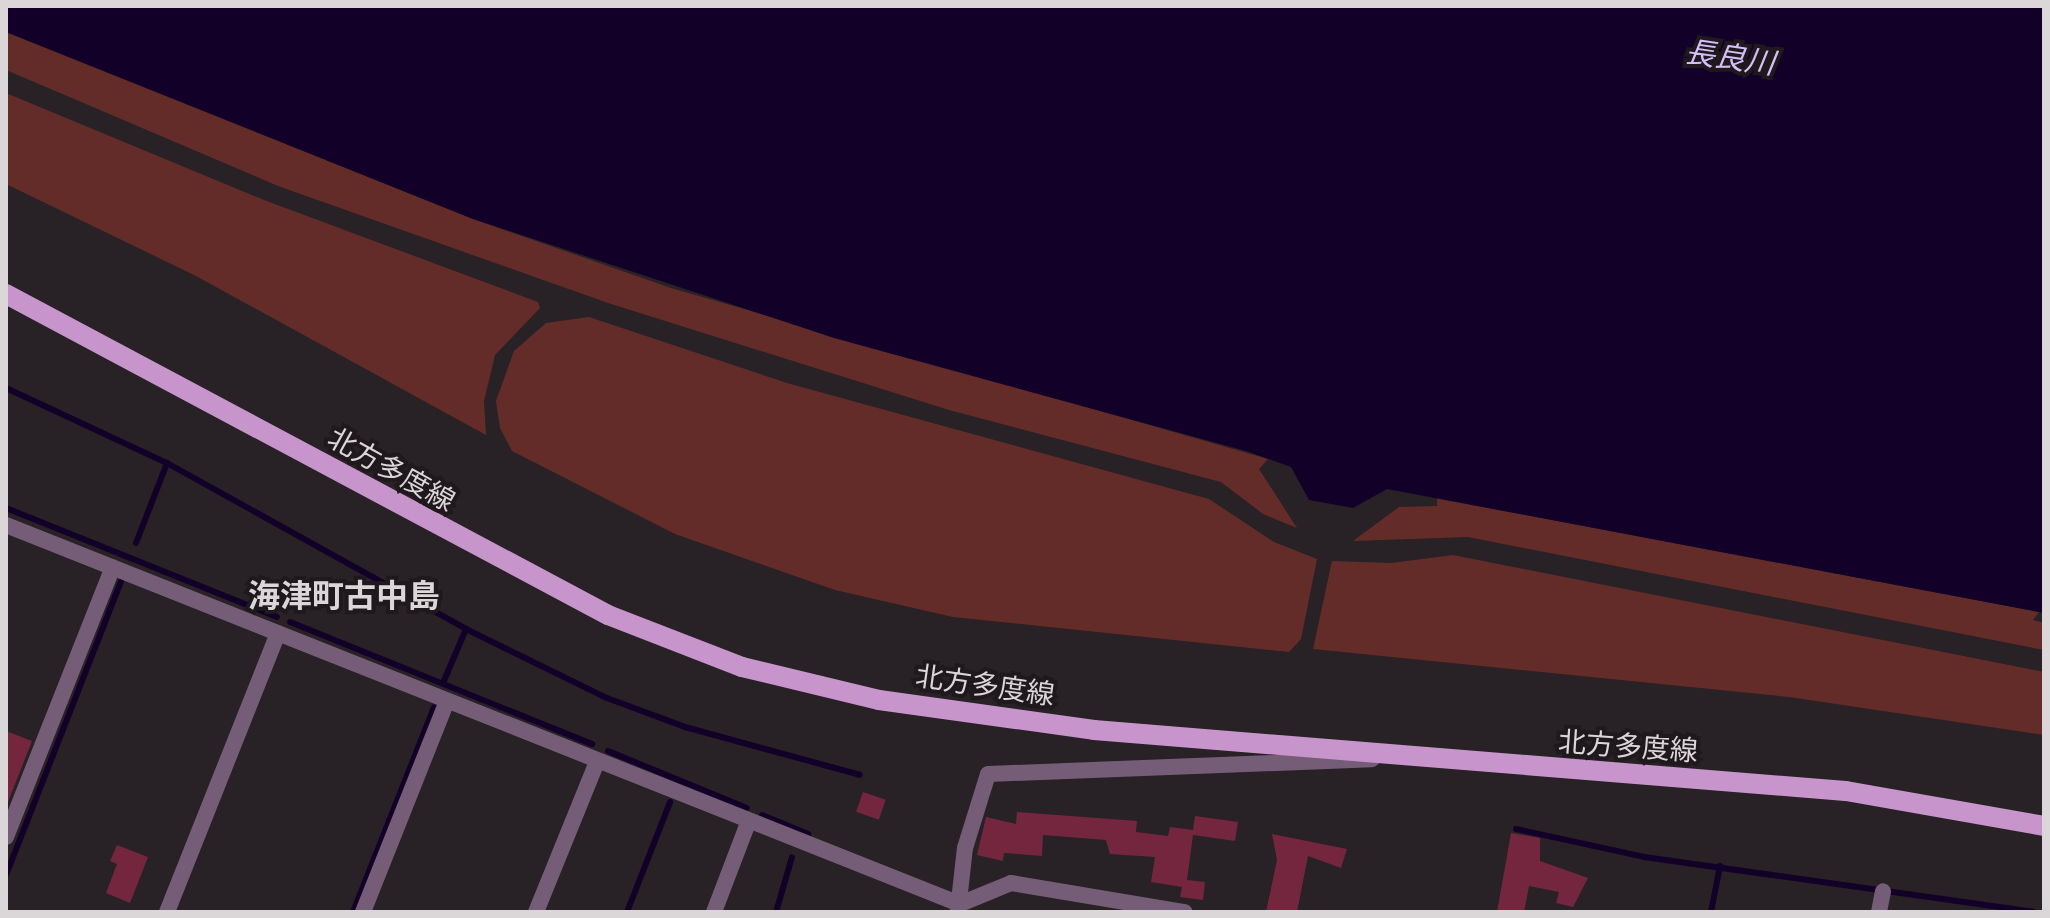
<!DOCTYPE html>
<html>
<head>
<meta charset="utf-8">
<style>
	body { margin:0 }
	#map { position:relative; width:2050px; height:918px; overflow:hidden; background:#282125; font-family:Jost,"Noto Sans JP",sans-serif }
	div>[style] { position:absolute }
	.green>* { inset:0; background:#642c29 }
	.water>* { inset:0; background:#130028 }
	.stream>* { height:6px; margin:-3px; padding:0 3px; transform-origin:3px; border-radius:3px; background:#130028 }
	.building>* { inset:0; background:#75263f; transform-origin:0 0 }
	.street>* { height:16px; margin:-8px; padding:0 8px; transform-origin:8px; border-radius:8px; background:#755d77 }
	.primary>* { height:20px; margin:-10px; padding:0 10px; transform-origin:10px; border-radius:10px; background:#c795cc }
	span { translate:-50% -50%; white-space:nowrap; text-align:center; line-height:1.15; -webkit-text-stroke:8px #1f181c; paint-order:stroke }
	.street-label { font-size:28px; color:#dbd6d8 }
	.water-label { font-size:30px; color:#d5bdf8; font-style:italic }
	.quarter-label { font-size:32px; color:#dbd6d8; font-weight:700 }
	.frame { position:absolute; inset:0; border:8px solid #dbd6d8; pointer-events:none }
</style>
</head>
<body>
<div id="map">
	<div class="green">
		<i style="clip-path:polygon(6px 32px,473px 219px,671px 288px,1268px 459px,1259px 469px,1297px 528px,1263px 514px,1221px 482px,949px 410px,608px 303px,278px 186px,6px 70px)"></i>
		<i style="clip-path:polygon(6px 93px,264px 200px,538px 302px,540px 308px,495px 355px,484px 401px,486px 435px,196px 276px,6px 184px)"></i>
		<i style="clip-path:polygon(589px 317px,787px 383px,1209px 499px,1274px 542px,1317px 559px,1301px 639px,1289px 652px,953px 617px,835px 590px,675px 534px,512px 451px,500px 428px,496px 401px,514px 351px,546px 323px)"></i>
		<i style="clip-path:polygon(1437px 498px,2039px 612px,2033px 620px,2044px 623px,2044px 650px,1468px 537px,1353px 541px,1399px 507px,1437px 506px)"></i>
		<i style="clip-path:polygon(1453px 555px,2044px 672px,2044px 735px,1789px 697px,1313px 649px,1332px 561px,1391px 563px)"></i>
	</div>
	<div class="water">
		<i style="clip-path:polygon(6px 6px,2044px 6px,2044px 613px,1387px 489px,1353px 508px,1309px 500px,1291px 467px,1246px 451px,834px 338px,473px 219px,6px 32px)"></i>
	</div>
	<div class="stream">
		<i style="left:6px;top:388px;width:178px;rotate:25deg"></i>
		<i style="left:6px;top:508px;width:292px;rotate:21.9deg"></i>
		<i style="left:136px;top:543px;width:86px;rotate:-68.8deg"></i>
		<i style="left:167px;top:463px;width:342px;rotate:29deg"></i>
		<i style="left:290px;top:622px;width:326px;rotate:22deg"></i>
		<i style="left:443px;top:683px;width:59px;rotate:-66.9deg"></i>
		<i style="left:466px;top:629px;width:157px;rotate:26.1deg"></i>
		<i style="left:607px;top:698px;width:83px;rotate:20.4deg"></i>
		<i style="left:685px;top:727px;width:181px;rotate:15.3deg"></i>
		<i style="left:608px;top:751px;width:150px;rotate:22.3deg"></i>
		<i style="left:762px;top:815px;width:50px;rotate:22.4deg"></i>
		<i style="left:1516px;top:829px;width:131px;rotate:12.3deg"></i>
		<i style="left:1644px;top:857px;width:393px;rotate:8deg"></i>
		<i style="left:6px;top:875px;width:315px;rotate:-68.6deg"></i>
		<i style="left:353px;top:912px;width:220px;rotate:-68.4deg"></i>
		<i style="left:627px;top:912px;width:118px;rotate:-68.6deg"></i>
		<i style="left:776px;top:912px;width:57px;rotate:-73.8deg"></i>
		<i style="left:1711px;top:912px;width:47px;rotate:-78.9deg"></i>
	</div>
	<div class="building">
		<i style="clip-path:polygon(6px 731px,32px 741px,6px 807px)"></i>
		<i style="left:863px;top:792px;width:24px;height:21px;rotate:19deg"></i>
		<i style="clip-path:polygon(1017px 812px,1137px 821px,1136px 832px,1168px 836px,1170px 827px,1193px 830px,1195px 816px,1238px 822px,1235px 841px,1193px 835px,1187px 880px,1205px 882px,1203px 900px,1180px 897px,1182px 887px,1151px 882px,1155px 857px,1110px 854px,1106px 840px,1043px 835px,1042px 856px,1004px 853px,1003px 861px,977px 855px,986px 817px,1016px 824px)"></i>
		<i style="clip-path:polygon(1511px 833px,1540px 838px,1540px 861px,1588px 878px,1573px 907px,1556px 903px,1559px 892px,1529px 886px,1524px 912px,1497px 912px)"></i>
		<i style="clip-path:polygon(1272px 834px,1347px 849px,1341px 868px,1308px 856px,1297px 912px,1266px 912px,1277px 860px)"></i>
		<i style="clip-path:polygon(117px 845px,148px 857px,130px 903px,106px 893px,117px 864px,110px 861px)"></i>
	</div>
	<div class="street">
		<i style="left:6px;top:525px;width:1027px;rotate:21.67deg"></i>
		<i style="left:960px;top:904px;width:55px;rotate:-22.4deg"></i>
		<i style="left:1011px;top:883px;width:176px;rotate:9.5deg"></i>
		<i style="left:6px;top:837px;width:290px;rotate:-68.4deg"></i>
		<i style="left:958px;top:910px;width:62px;rotate:-83.6deg"></i>
		<i style="left:965px;top:848px;width:77px;rotate:-72.7deg"></i>
		<i style="left:988px;top:774px;width:384px;rotate:-2.2deg"></i>
		<i style="left:167px;top:912px;width:300px;rotate:-68.3deg"></i>
		<i style="left:363px;top:912px;width:227px;rotate:-68.3deg"></i>
		<i style="left:536px;top:912px;width:162px;rotate:-67.9deg"></i>
		<i style="left:714px;top:912px;width:95px;rotate:-69.1deg"></i>
		<i style="left:1879px;top:912px;width:21px;rotate:-79deg"></i>
	</div>
	<div class="primary">
		<i style="left:6px;top:294px;width:682px;rotate:28.07deg"></i>
		<i style="left:608px;top:615px;width:144px;rotate:21.2deg"></i>
		<i style="left:742px;top:667px;width:141px;rotate:13.5deg"></i>
		<i style="left:879px;top:700px;width:217px;rotate:7.9deg"></i>
		<i style="left:1094px;top:730px;width:754px;rotate:4.64deg"></i>
		<i style="left:1846px;top:791px;width:201px;rotate:10deg"></i>
	</div>
	<div class="street-label">
		<span style="left:391px;top:470px;rotate:29deg">北方多度線</span>
		<span style="left:985px;top:686px;rotate:8deg">北方多度線</span>
		<span style="left:1628px;top:747px;rotate:4deg">北方多度線</span>
	</div>
	<div class="water-label">
		<span style="left:1730px;top:58px;rotate:8deg">長良川</span>
	</div>
	<div class="quarter-label">
		<span style="left:344px;top:596px">海津町古中島</span>
	</div>
	<div class="frame"></div>
</div>
</body>
</html>
